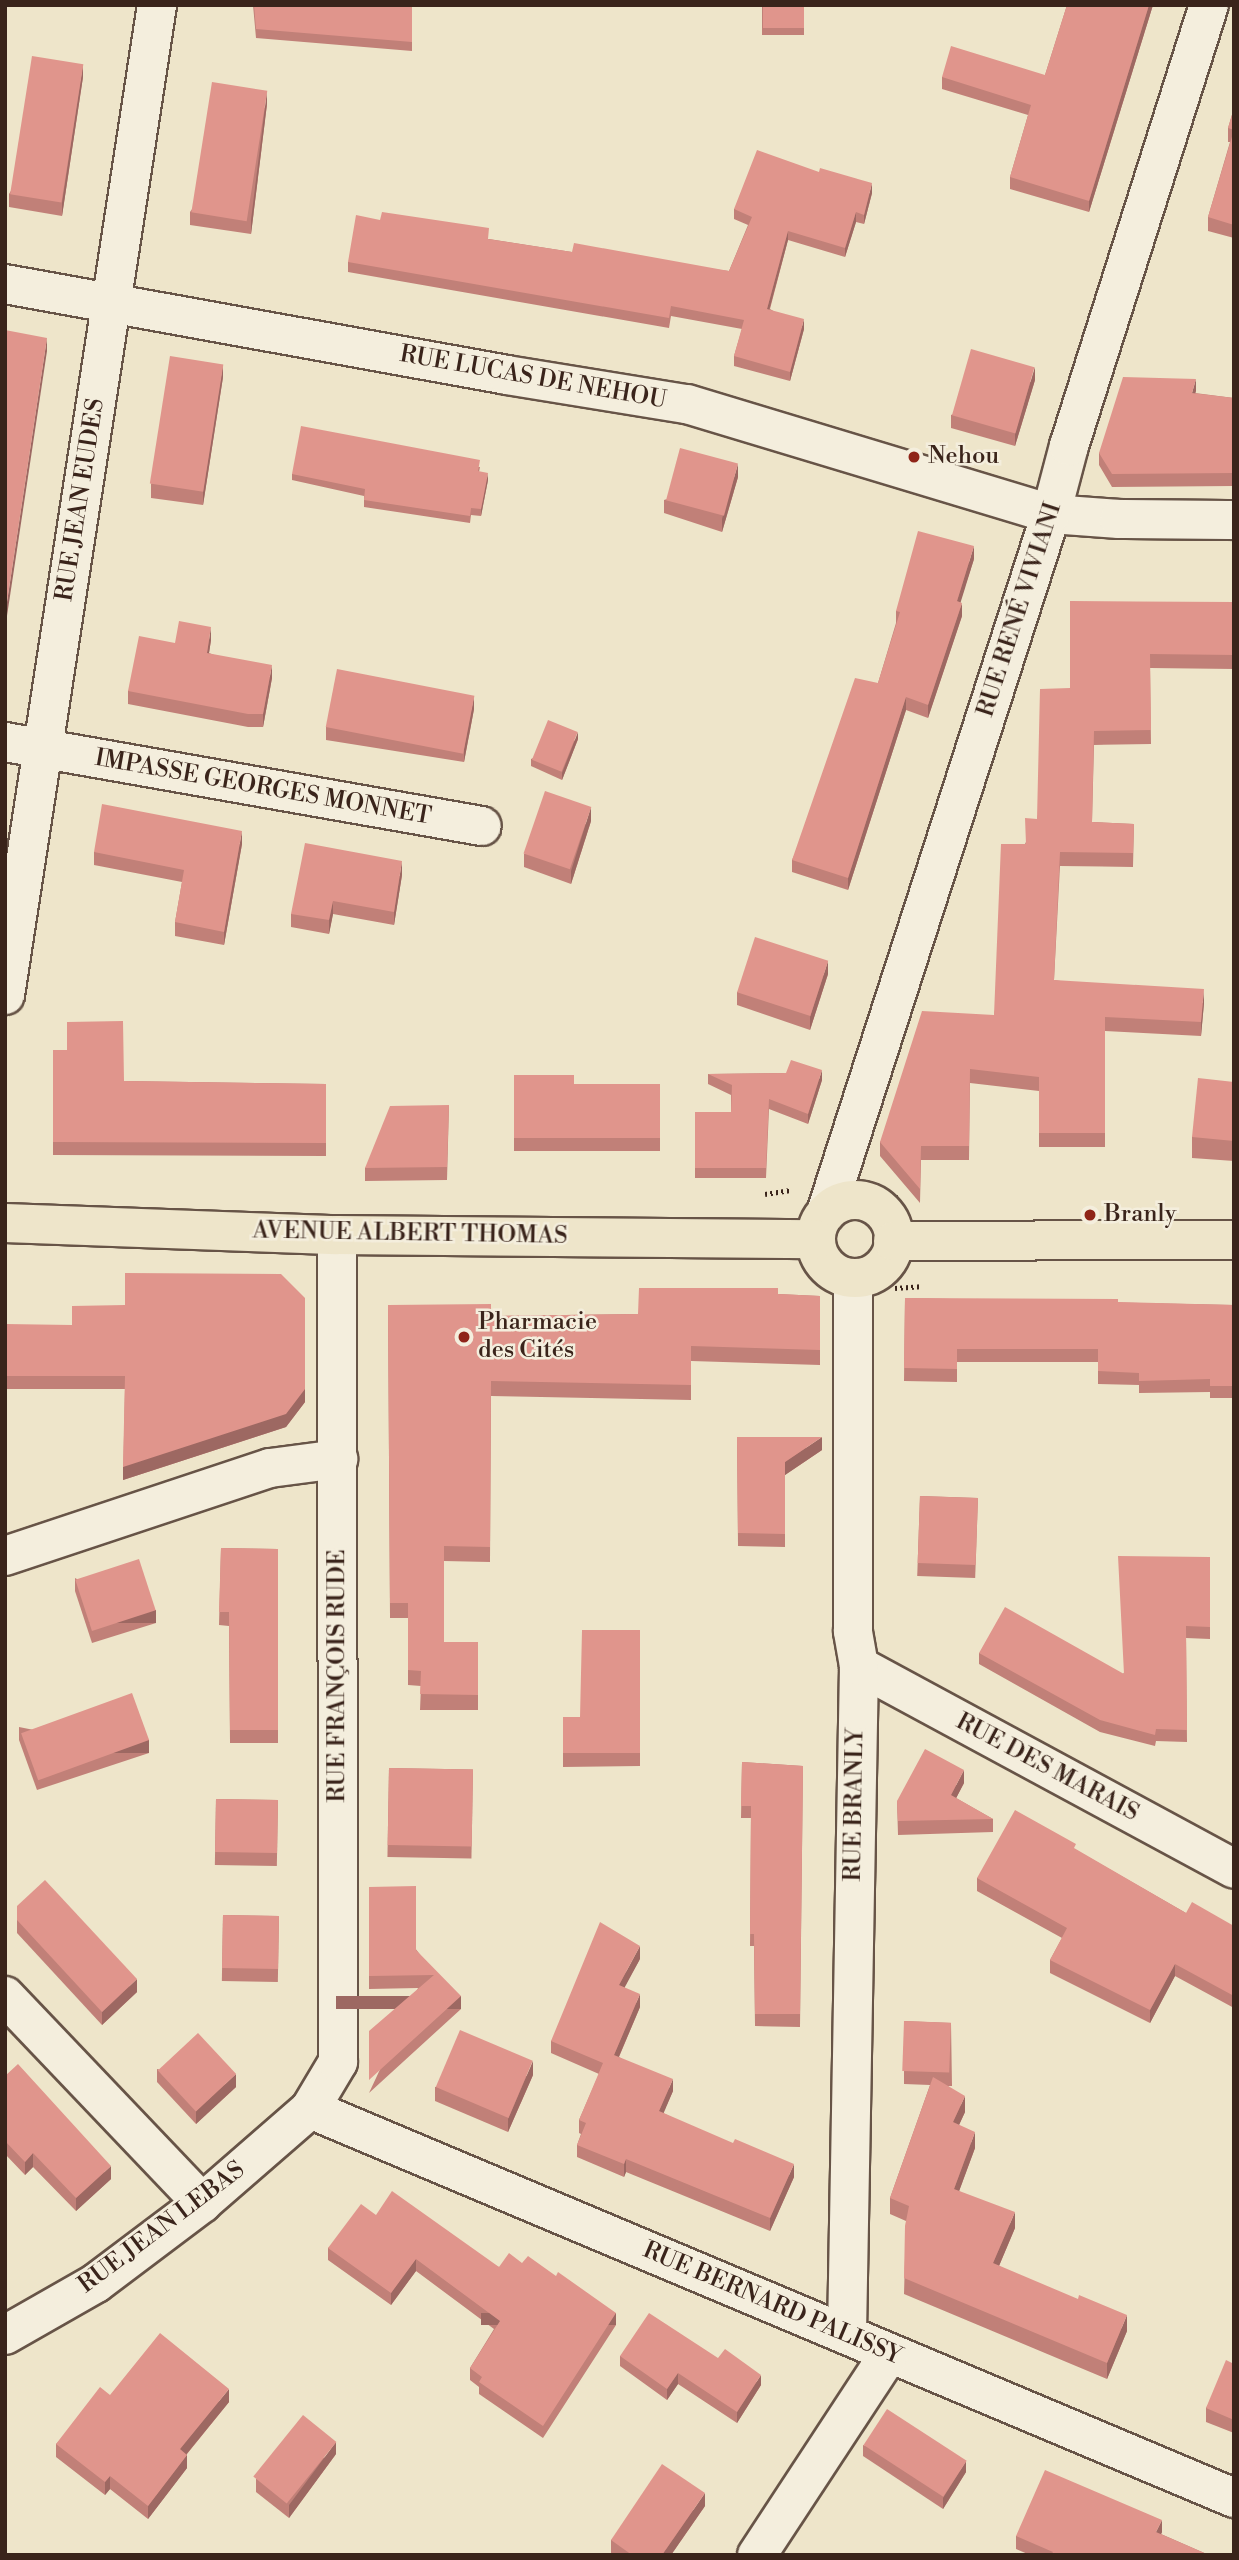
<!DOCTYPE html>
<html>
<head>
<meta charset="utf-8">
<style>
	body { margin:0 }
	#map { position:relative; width:1239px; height:2560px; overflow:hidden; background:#eee5ca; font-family:"Libre Bodoni",serif }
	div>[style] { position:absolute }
	.path>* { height:4.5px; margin-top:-2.25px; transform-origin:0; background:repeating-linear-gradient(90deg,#3a241b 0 2px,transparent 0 5.5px) }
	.roads { filter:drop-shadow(2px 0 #675447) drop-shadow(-2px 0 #675447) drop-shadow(0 2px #675447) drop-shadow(0 -2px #675447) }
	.minor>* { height:38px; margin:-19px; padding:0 19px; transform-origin:19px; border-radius:19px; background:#f4eedd }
	.major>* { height:38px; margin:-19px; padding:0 19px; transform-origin:19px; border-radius:19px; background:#eee5ca }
	.major>.ring { margin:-19px; padding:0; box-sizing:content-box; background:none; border:38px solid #eee5ca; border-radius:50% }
	.wall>* { inset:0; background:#c18078; transform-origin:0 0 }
	.shaded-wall>* { inset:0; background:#9d6862; transform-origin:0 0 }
	.building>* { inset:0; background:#e0958c; transform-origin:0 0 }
	.dots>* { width:19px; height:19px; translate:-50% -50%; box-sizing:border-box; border:4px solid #f4eedd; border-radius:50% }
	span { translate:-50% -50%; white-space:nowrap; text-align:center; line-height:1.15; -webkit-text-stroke:5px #f4eedd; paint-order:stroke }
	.street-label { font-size:24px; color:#3a241b }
	.poi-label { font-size:24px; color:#3a241b }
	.left { translate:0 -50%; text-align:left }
	.frame { position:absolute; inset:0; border:7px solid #3a241b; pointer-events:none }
</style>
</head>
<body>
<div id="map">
	<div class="path">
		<i style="left:875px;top:1192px;width:23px;rotate:13deg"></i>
		<i style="left:765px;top:1194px;width:26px;rotate:-9deg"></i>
		<i style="left:895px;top:1288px;width:26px;rotate:-4deg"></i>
	</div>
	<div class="roads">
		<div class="minor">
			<i style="left:5px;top:284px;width:510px;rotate:10.27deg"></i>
			<i style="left:507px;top:375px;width:182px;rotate:9.2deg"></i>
			<i style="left:687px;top:404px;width:380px;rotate:16.8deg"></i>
			<i style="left:1051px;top:514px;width:68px;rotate:4.2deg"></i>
			<i style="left:1119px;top:519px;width:115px;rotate:0.5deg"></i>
			<i style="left:5px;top:742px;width:484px;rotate:10deg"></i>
			<i style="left:5px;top:995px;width:1002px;rotate:-81.27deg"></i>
			<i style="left:826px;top:1213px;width:734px;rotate:-72.16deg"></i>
			<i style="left:1051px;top:514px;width:70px;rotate:-75.2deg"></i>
			<i style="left:1069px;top:446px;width:463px;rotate:-72.4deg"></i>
			<i style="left:5px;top:1556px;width:279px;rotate:-18.4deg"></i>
			<i style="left:270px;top:1468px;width:69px;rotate:-7.5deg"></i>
			<i style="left:859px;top:1666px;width:426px;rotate:28.4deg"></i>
			<i style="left:5px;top:1996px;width:286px;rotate:46.4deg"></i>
			<i style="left:310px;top:2109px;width:1003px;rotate:22.83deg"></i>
			<i style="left:847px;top:2334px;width:668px;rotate:-88.97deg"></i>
			<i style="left:859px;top:1666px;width:36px;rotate:-100deg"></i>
			<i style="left:853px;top:1631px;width:353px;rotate:-90deg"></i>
			<i style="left:5px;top:2335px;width:105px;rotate:-29.7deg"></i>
			<i style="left:96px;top:2283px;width:133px;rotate:-37deg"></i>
			<i style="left:202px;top:2203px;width:143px;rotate:-41deg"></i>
			<i style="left:310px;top:2109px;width:55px;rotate:-59.2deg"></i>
			<i style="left:338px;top:2062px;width:827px;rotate:-90.07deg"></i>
			<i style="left:757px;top:2555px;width:240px;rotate:-56.7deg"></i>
		</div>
		<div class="major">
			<i class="ring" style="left:816px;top:1200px;width:40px;height:40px"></i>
			<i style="left:5px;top:1223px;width:332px;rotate:2.1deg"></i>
			<i style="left:337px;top:1235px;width:479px;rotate:0.5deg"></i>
			<i style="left:893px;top:1241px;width:341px;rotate:-0.2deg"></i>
		</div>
	</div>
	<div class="wall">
		<i style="clip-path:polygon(253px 5px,412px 5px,412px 51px,256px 38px)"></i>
		<i style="left:762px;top:5px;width:42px;height:30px"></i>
		<i style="clip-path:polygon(1067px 5px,1153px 5px,1089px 212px,1010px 189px,1010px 177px,1028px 115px,942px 89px,942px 77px,1045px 75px)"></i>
		<i style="clip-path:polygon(83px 77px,62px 216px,9px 207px,9px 194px)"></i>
		<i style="clip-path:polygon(267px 104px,251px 234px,190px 225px,190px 212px)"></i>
		<i style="clip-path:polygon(1234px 108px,1234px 238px,1208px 231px,1208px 217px,1230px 142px,1228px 142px,1228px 128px)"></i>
		<i style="clip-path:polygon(872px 193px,864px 224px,856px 222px,845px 257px,788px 240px,770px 309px,804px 329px,790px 381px,734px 366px,734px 356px,742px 329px,671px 316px,669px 328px,348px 272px,348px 262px,489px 239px,572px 252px,729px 271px,748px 225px,734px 219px,734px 209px)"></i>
		<i style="clip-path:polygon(223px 377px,203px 505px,151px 498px,151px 484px)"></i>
		<i style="clip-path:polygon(1035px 380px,1015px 446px,951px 428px,951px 415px)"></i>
		<i style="clip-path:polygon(1196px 391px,1195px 393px,1234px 398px,1234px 486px,1112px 487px,1099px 465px,1099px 453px)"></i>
		<i style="clip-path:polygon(480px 467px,479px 472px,488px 480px,481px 516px,471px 515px,470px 523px,364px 507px,364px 496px,292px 480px,292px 474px)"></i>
		<i style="clip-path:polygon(738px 477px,722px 532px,664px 513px,664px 500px)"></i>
		<i style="clip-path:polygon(974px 559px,960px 602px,962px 616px,928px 718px,906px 710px,848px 890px,792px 872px,792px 860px,878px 683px,896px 623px,896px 611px)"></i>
		<i style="clip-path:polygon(1234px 602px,1234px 669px,1150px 668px,1151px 744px,1094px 745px,1092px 822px,1134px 824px,1133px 867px,1060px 866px,1054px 980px,1204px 1003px,1201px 1036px,1105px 1031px,1105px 1147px,1039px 1147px,1039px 1091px,970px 1083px,969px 1160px,921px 1160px,920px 1203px,880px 1156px,880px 1142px,994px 1015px,1025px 844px,1037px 819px,1070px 688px)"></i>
		<i style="clip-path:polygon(211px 640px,209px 653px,272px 678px,263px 727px,248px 727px,128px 704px,128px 691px,175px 643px)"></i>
		<i style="clip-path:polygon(474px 709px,464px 762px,326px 740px,326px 727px)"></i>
		<i style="clip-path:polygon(578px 739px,562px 780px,531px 766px,531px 759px)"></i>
		<i style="clip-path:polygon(591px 821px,571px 884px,524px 867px,524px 854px)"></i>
		<i style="clip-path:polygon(242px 844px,224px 945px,175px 936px,175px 922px,182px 882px,94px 865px,94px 852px)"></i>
		<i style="clip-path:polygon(402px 875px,394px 925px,333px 914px,329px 934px,291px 927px,291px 914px)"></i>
		<i style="clip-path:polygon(828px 974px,810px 1030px,737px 1005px,737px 992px)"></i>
		<i style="clip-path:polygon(53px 1050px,124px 1081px,326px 1084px,326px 1156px,53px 1155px)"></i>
		<i style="clip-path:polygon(786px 1073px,822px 1080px,808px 1124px,769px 1109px,766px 1178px,695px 1178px,695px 1112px,731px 1112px,731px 1095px,708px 1084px,708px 1074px)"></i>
		<i style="clip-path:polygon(514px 1075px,574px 1084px,660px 1084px,660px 1151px,514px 1151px)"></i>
		<i style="clip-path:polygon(1234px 1082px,1234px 1161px,1192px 1158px,1192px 1137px)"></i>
		<i style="clip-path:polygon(449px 1105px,447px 1180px,365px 1181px,365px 1168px)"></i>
		<i style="clip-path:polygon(778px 1294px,820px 1296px,820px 1365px,691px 1361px,691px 1400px,491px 1396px,490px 1562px,444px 1561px,444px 1642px,478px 1642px,478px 1710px,420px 1710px,421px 1686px,408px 1685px,408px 1618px,390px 1618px,388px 1305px,491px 1316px,638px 1314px)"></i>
		<i style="clip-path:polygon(905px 1298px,1234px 1305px,1234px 1398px,1210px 1398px,1210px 1392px,1139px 1393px,1139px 1385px,1098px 1384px,1098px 1362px,957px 1362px,957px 1382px,904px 1381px)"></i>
		<i style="clip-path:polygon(5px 1324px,305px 1402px,286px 1427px,123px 1480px,125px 1389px,5px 1389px)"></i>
		<i style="clip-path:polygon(737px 1437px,822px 1450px,785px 1475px,785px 1547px,738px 1546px)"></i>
		<i style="left:920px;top:1496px;width:58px;height:80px;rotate:2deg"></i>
		<i style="clip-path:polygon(221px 1548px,278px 1549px,278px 1743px,230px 1743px,229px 1626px,219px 1625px)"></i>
		<i style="clip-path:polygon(1210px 1557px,1210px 1639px,1186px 1638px,1187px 1742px,1156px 1741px,1155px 1746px,1100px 1732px,979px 1664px,979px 1653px,1123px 1674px)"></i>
		<i style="clip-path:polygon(75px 1578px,156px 1623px,92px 1643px,75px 1591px)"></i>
		<i style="clip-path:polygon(640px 1630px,640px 1766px,563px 1767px,563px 1717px,580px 1717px)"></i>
		<i style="clip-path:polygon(19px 1727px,149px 1753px,37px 1790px,19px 1740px)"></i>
		<i style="clip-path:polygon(742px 1762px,803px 1766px,800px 2027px,755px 2026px,754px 1946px,750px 1946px,751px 1818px,741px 1818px)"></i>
		<i style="left:389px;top:1768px;width:84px;height:89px;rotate:1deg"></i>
		<i style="clip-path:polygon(964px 1783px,956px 1798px,993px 1819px,993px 1832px,898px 1835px,897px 1801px)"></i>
		<i style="left:216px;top:1799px;width:62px;height:66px;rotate:1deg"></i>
		<i style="clip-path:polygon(1076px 1850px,1186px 1913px,1234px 1926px,1234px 2008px,1175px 1976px,1150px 2023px,1050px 1973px,1050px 1960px,1062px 1938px,977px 1891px,977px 1878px)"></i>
		<i style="clip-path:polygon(369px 1887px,461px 2009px,369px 2093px,418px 1988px,369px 1989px)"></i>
		<i style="clip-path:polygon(17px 1906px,137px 1992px,102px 2025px,17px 1933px)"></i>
		<i style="left:223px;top:1915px;width:56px;height:66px;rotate:1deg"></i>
		<i style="clip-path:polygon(640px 1959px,624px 1987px,640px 2007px,619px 2057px,673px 2091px,663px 2113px,794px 2177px,770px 2231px,626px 2172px,624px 2177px,577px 2157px,577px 2145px,581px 2134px,579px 2133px,579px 2120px,599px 2074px,551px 2053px,551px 2041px)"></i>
		<i style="clip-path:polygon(904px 2021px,951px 2023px,952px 2086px,948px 2086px,965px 2112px,959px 2125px,975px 2148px,959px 2191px,1015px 2228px,999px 2266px,1127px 2331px,1107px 2379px,904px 2294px,906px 2221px,890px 2214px,890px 2198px,930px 2085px,904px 2084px)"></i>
		<i style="clip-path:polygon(157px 2069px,236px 2087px,196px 2124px,157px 2082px)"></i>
		<i style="clip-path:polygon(533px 2075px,508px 2132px,435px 2101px,435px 2087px)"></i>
		<i style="clip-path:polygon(5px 2076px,111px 2179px,76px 2211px,33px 2167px,25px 2175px,5px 2154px)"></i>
		<i style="clip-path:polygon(376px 2215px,499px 2267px,522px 2263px,616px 2325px,543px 2438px,479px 2394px,479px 2387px,470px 2380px,470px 2368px,494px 2329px,416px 2271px,391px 2305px,328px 2260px,328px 2248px)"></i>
		<i style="clip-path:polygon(620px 2356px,718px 2358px,761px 2385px,737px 2423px,678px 2384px,667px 2400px,620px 2366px)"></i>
		<i style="clip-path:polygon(1234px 2364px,1234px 2433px,1206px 2422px,1206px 2408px)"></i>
		<i style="clip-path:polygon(110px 2395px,229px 2402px,187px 2454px,187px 2468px,148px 2519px,110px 2489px,105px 2495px,56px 2457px,56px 2444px)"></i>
		<i style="clip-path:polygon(863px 2445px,966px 2472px,943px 2509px,863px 2456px)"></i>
		<i style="clip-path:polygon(336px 2454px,289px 2518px,256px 2492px,256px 2479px)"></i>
		<i style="clip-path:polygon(705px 2506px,671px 2555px,614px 2555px,611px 2553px,611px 2540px)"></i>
		<i style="clip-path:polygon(1162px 2532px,1161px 2534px,1209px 2555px,1030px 2555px,1016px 2549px,1016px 2536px)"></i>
	</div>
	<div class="shaded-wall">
		<i style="clip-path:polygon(1149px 5px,1153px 5px,1089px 212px,1089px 201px)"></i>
		<i style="clip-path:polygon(83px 64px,83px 77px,62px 216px,62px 203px)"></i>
		<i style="clip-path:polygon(267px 91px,267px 104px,251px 234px,251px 220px)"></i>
		<i style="clip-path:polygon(872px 183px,872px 193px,864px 224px,864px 215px)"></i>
		<i style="clip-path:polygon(856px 212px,856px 222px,845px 257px,845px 248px)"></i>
		<i style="clip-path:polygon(788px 231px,788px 240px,767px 318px,767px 309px)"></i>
		<i style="clip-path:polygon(804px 319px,804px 329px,790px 381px,790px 372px)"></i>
		<i style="clip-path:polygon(47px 338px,47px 351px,5px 629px,5px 615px)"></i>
		<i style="clip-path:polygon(223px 364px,223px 377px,203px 505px,203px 492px)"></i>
		<i style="clip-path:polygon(1035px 367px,1035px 380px,1015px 446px,1015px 433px)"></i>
		<i style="clip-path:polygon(1196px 379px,1196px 391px,1192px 405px,1192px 393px)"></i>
		<i style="clip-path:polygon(738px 464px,738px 477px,722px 532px,722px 519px)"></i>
		<i style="clip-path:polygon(488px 473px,488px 480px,481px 516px,481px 509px)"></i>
		<i style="clip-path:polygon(974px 546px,974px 559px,957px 614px,957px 601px)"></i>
		<i style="clip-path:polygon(962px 603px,962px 616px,928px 718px,928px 705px)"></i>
		<i style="clip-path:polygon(211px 627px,211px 640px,207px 666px,207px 653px)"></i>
		<i style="clip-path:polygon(272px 665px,272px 678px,263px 727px,263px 714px)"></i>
		<i style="clip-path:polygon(474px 696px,474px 709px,464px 762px,464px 749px)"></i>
		<i style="clip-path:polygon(906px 697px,906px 710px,848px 890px,848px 878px)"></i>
		<i style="clip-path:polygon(578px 732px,578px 739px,562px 780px,562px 773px)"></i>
		<i style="clip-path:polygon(591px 807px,591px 821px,571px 884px,571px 871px)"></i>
		<i style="clip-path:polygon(242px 831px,242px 844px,224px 945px,224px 932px)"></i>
		<i style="clip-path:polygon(402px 861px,402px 875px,394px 925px,394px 912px)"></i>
		<i style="clip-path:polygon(333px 901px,333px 914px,329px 934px,329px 920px)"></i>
		<i style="clip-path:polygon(828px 961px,828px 974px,810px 1030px,810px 1017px)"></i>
		<i style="clip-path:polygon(1204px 989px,1204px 1003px,1201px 1036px,1201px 1022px)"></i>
		<i style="clip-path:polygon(822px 1070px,822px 1080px,808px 1124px,808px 1114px)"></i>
		<i style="clip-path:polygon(305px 1298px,305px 1402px,286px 1427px,123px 1480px,123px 1467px)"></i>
		<i style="clip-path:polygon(822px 1437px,822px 1450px,785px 1475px,785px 1462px)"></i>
		<i style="left:156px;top:1610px;width:13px;height:67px;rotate:90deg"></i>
		<i style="left:149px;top:1740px;width:13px;height:118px;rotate:90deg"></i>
		<i style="clip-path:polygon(964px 1770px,964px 1783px,951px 1808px,951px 1795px)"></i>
		<i style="clip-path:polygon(640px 1946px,640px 1959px,619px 1998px,619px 1985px)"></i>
		<i style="clip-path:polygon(1175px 1964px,1175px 1976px,1150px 2023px,1150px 2010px)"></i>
		<i style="clip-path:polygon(137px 1979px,137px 1992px,102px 2025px,102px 2012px)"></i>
		<i style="clip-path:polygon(640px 1994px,640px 2007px,614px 2068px,614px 2055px)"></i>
		<i style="left:461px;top:1996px;width:13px;height:125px;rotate:90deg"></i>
		<i style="clip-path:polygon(533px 2061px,533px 2075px,508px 2132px,508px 2119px)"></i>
		<i style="clip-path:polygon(236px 2074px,236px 2087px,196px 2124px,196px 2111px)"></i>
		<i style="clip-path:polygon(673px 2079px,673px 2091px,659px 2124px,659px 2111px)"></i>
		<i style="clip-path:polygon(965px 2096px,965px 2112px,953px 2138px,953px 2122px)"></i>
		<i style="clip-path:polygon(975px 2132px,975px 2148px,954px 2205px,954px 2189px)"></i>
		<i style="clip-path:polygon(33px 2153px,33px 2167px,25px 2175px,25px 2162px)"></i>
		<i style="clip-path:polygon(626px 2159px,626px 2172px,624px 2177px,624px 2164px)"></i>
		<i style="clip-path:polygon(794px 2164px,794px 2177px,770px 2231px,770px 2218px)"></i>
		<i style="clip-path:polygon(111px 2166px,111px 2179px,76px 2211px,76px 2198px)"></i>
		<i style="clip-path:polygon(1015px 2212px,1015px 2228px,993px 2280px,993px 2263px)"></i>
		<i style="clip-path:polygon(416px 2259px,416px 2271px,391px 2305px,391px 2293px)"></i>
		<i style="left:616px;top:2313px;width:12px;height:135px;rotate:90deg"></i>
		<i style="clip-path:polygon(1127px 2315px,1127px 2331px,1107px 2379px,1107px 2363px)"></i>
		<i style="clip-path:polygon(678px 2373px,678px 2384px,667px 2400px,667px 2389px)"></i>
		<i style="clip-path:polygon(761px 2375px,761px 2385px,737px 2423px,737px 2412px)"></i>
		<i style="clip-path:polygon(229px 2389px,229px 2402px,180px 2462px,180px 2449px)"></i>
		<i style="clip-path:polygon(336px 2442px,336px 2454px,289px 2518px,289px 2505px)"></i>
		<i style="clip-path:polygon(187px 2455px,187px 2468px,148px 2519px,148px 2506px)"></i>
		<i style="clip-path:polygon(966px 2461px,966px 2472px,943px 2509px,943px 2498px)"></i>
		<i style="clip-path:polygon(110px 2476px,110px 2489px,105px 2495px,105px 2482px)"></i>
		<i style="clip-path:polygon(705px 2493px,705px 2506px,671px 2555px,662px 2555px)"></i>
		<i style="clip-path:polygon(1162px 2520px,1162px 2532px,1156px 2545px,1156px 2532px)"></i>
	</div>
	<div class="building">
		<i style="clip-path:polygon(254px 5px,412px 5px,412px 42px,256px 29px)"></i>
		<i style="left:763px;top:5px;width:41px;height:23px"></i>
		<i style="clip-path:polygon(1067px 5px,1149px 5px,1089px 201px,1010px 177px,1031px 105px,942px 77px,951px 46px,1045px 75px)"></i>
		<i style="left:32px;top:56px;width:52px;height:140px;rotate:9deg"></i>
		<i style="left:212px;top:82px;width:56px;height:132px;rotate:9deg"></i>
		<i style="clip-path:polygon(1234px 108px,1234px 225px,1208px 217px,1234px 130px,1228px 128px)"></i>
		<i style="clip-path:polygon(757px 150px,819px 172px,820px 168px,872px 183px,864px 215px,856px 212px,845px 248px,788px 231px,767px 309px,804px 319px,790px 372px,734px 356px,744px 320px,671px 306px,669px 318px,348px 262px,356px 215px,380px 220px,382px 212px,489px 228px,488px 239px,572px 252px,574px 243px,729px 271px,752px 217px,734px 209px)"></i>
		<i style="clip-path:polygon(5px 330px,47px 338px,5px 615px)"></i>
		<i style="left:971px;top:349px;width:66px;height:69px;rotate:16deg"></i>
		<i style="left:170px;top:356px;width:54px;height:129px;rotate:9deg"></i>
		<i style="clip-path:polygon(1123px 377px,1196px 379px,1192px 393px,1234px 398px,1234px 473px,1112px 474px,1099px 453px)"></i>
		<i style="clip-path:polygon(301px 426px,480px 460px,478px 471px,488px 473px,481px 509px,471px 508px,470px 516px,364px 500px,365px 489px,292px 474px)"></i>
		<i style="left:680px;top:448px;width:60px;height:54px;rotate:15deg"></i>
		<i style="clip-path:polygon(918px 531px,974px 546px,957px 601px,962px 603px,928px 705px,906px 697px,848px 878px,792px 860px,855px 678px,878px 683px,900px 612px,896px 611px)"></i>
		<i style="clip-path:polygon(1070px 601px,1234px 602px,1234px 655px,1150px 654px,1151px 730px,1094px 731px,1092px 822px,1134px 824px,1133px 853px,1060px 852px,1054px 980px,1204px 989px,1201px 1022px,1105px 1017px,1105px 1133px,1039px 1133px,1039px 1077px,970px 1069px,969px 1146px,921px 1146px,920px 1189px,880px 1142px,922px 1011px,994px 1015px,1001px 844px,1026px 844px,1025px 818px,1037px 819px,1040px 689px,1070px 688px)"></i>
		<i style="clip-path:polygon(179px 621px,211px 627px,207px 653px,272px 665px,263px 714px,248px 714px,128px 691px,139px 636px,175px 643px)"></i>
		<i style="left:337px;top:669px;width:140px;height:59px;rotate:11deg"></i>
		<i style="left:548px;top:720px;width:32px;height:43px;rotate:22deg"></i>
		<i style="left:545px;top:791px;width:49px;height:66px;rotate:19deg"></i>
		<i style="clip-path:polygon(102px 804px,242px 831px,224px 932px,175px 922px,184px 870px,94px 852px)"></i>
		<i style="clip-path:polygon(305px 843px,402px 861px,394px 912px,333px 901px,329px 920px,291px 914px)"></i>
		<i style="left:755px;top:937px;width:77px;height:58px;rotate:18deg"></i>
		<i style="clip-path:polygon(123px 1021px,124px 1081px,326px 1084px,326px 1143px,53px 1142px,53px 1050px,67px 1050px,67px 1022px)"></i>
		<i style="clip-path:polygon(791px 1060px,822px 1070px,808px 1114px,769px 1099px,766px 1168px,695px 1168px,695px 1112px,731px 1112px,732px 1085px,708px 1074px,786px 1073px)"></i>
		<i style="clip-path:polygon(514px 1075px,574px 1075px,574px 1084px,660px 1084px,660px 1138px,514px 1138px)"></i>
		<i style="clip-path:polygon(1198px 1078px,1234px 1082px,1234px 1141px,1192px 1137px)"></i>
		<i style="clip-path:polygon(449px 1105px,447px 1167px,365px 1168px,390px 1106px)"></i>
		<i style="clip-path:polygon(125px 1273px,281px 1274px,305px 1298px,305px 1389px,286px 1414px,123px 1467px,125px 1376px,5px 1376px,5px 1324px,72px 1325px,72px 1306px,125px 1305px)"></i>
		<i style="clip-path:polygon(639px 1288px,778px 1288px,778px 1294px,820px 1296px,820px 1350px,691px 1346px,691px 1385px,491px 1381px,490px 1547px,444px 1546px,444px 1642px,478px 1642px,478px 1695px,420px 1694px,421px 1671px,408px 1670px,408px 1603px,390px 1603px,388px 1305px,491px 1304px,491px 1316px,638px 1314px)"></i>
		<i style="clip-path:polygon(905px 1298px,1118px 1299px,1118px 1302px,1234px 1305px,1234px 1386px,1210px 1386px,1210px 1379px,1139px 1381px,1139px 1373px,1098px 1371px,1098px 1349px,957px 1349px,957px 1369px,904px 1368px)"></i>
		<i style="clip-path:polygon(737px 1437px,822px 1437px,785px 1462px,785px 1534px,738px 1533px)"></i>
		<i style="left:920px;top:1496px;width:58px;height:67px;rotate:2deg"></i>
		<i style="clip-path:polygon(221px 1548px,278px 1549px,278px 1730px,230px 1730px,229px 1612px,219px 1612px)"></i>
		<i style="clip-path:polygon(1118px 1556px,1210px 1557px,1210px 1627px,1186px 1626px,1187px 1730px,1156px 1729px,1155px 1735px,1100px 1720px,979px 1653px,1005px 1607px,1124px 1674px)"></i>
		<i style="left:139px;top:1559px;width:54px;height:67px;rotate:72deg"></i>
		<i style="clip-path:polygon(582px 1630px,640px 1630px,640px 1753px,563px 1753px,563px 1717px,580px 1717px)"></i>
		<i style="left:132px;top:1693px;width:50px;height:118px;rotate:70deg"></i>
		<i style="clip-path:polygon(925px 1749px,964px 1770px,951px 1795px,993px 1819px,898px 1821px,897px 1801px)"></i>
		<i style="clip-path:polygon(742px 1762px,803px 1766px,800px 2014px,755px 2014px,754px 1934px,750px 1934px,751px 1806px,741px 1806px)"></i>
		<i style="left:389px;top:1768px;width:84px;height:77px;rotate:1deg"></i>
		<i style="left:216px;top:1799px;width:62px;height:53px;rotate:1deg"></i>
		<i style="clip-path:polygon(1015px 1810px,1076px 1844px,1074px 1848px,1186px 1913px,1192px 1902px,1234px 1926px,1234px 1996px,1175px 1964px,1150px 2010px,1050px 1960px,1067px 1928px,977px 1878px)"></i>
		<i style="clip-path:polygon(45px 1880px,137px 1979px,102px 2012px,17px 1920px,17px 1906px)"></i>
		<i style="clip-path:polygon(416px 1886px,416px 1950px,461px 1996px,369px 2080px,369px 2031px,434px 1975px,369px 1976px,369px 1887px)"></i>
		<i style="left:223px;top:1915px;width:56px;height:53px;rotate:1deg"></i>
		<i style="clip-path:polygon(600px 1922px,640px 1946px,619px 1985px,640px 1994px,614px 2055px,673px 2079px,659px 2111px,733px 2143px,735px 2139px,794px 2164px,770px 2218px,626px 2159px,624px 2164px,577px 2145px,586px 2123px,579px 2120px,603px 2063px,551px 2041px)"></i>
		<i style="left:904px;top:2021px;width:47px;height:50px;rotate:2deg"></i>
		<i style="left:460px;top:2030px;width:79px;height:62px;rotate:23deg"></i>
		<i style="left:198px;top:2033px;width:56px;height:55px;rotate:47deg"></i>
		<i style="clip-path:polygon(18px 2064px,111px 2166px,76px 2198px,33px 2153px,25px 2162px,5px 2141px,5px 2128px,7px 2126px,5px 2123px,5px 2076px)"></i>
		<i style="clip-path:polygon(933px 2077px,965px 2096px,953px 2122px,975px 2132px,954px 2189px,1015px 2212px,993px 2263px,1078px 2299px,1079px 2295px,1127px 2315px,1107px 2363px,904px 2278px,905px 2226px,909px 2206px,890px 2198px)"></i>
		<i style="clip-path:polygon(392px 2191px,499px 2267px,509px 2253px,522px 2263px,528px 2256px,556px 2276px,558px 2272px,616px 2313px,543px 2426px,479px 2382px,482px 2377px,470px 2368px,500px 2321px,416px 2259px,391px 2293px,328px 2248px,361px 2204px,376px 2215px)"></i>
		<i style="clip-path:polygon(649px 2313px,718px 2358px,725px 2349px,761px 2375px,737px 2412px,678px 2373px,667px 2389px,620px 2356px)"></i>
		<i style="clip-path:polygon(160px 2333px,229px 2389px,180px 2449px,187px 2455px,148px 2506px,110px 2476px,105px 2482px,56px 2444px,100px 2387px,110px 2395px)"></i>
		<i style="clip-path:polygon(1226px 2360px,1234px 2364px,1234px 2420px,1206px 2408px)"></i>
		<i style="left:887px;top:2409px;width:95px;height:43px;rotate:33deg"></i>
		<i style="left:303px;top:2415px;width:43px;height:79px;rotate:39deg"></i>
		<i style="clip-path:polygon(662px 2464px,705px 2493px,662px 2555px,632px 2555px,611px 2540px)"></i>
		<i style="clip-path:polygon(1045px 2470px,1162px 2520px,1156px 2532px,1209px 2555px,1051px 2555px,1053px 2552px,1016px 2536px)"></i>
	</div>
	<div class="dots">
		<i style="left:914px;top:457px;background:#8f2418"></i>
		<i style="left:1090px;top:1215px;background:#8f2418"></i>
		<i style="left:464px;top:1337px;background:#8f2418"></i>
	</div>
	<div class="street-label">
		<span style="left:533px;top:378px;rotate:10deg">RUE LUCAS DE NEHOU</span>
		<span style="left:81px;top:500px;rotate:-81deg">RUE JEAN EUDES</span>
		<span style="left:1020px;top:610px;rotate:-72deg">RUE RENÉ VIVIANI</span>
		<span style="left:263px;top:788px;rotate:10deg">IMPASSE GEORGES MONNET</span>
		<span style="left:410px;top:1234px;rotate:1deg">AVENUE ALBERT THOMAS</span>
		<span style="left:338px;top:1676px;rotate:-90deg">RUE FRANÇOIS RUDE</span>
		<span style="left:1047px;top:1768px;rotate:28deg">RUE DES MARAIS</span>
		<span style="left:855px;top:1805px;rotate:-89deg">RUE BRANLY</span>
		<span style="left:162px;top:2228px;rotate:-37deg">RUE JEAN LEBAS</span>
		<span style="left:772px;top:2304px;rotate:23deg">RUE BERNARD PALISSY</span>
	</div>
	<div class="poi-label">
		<span class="left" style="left:928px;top:457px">Nehou</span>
		<span class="left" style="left:1104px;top:1215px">Branly</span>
		<span class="left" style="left:478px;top:1337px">Pharmacie<br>des Cités</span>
	</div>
	<div class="frame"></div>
</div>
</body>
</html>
